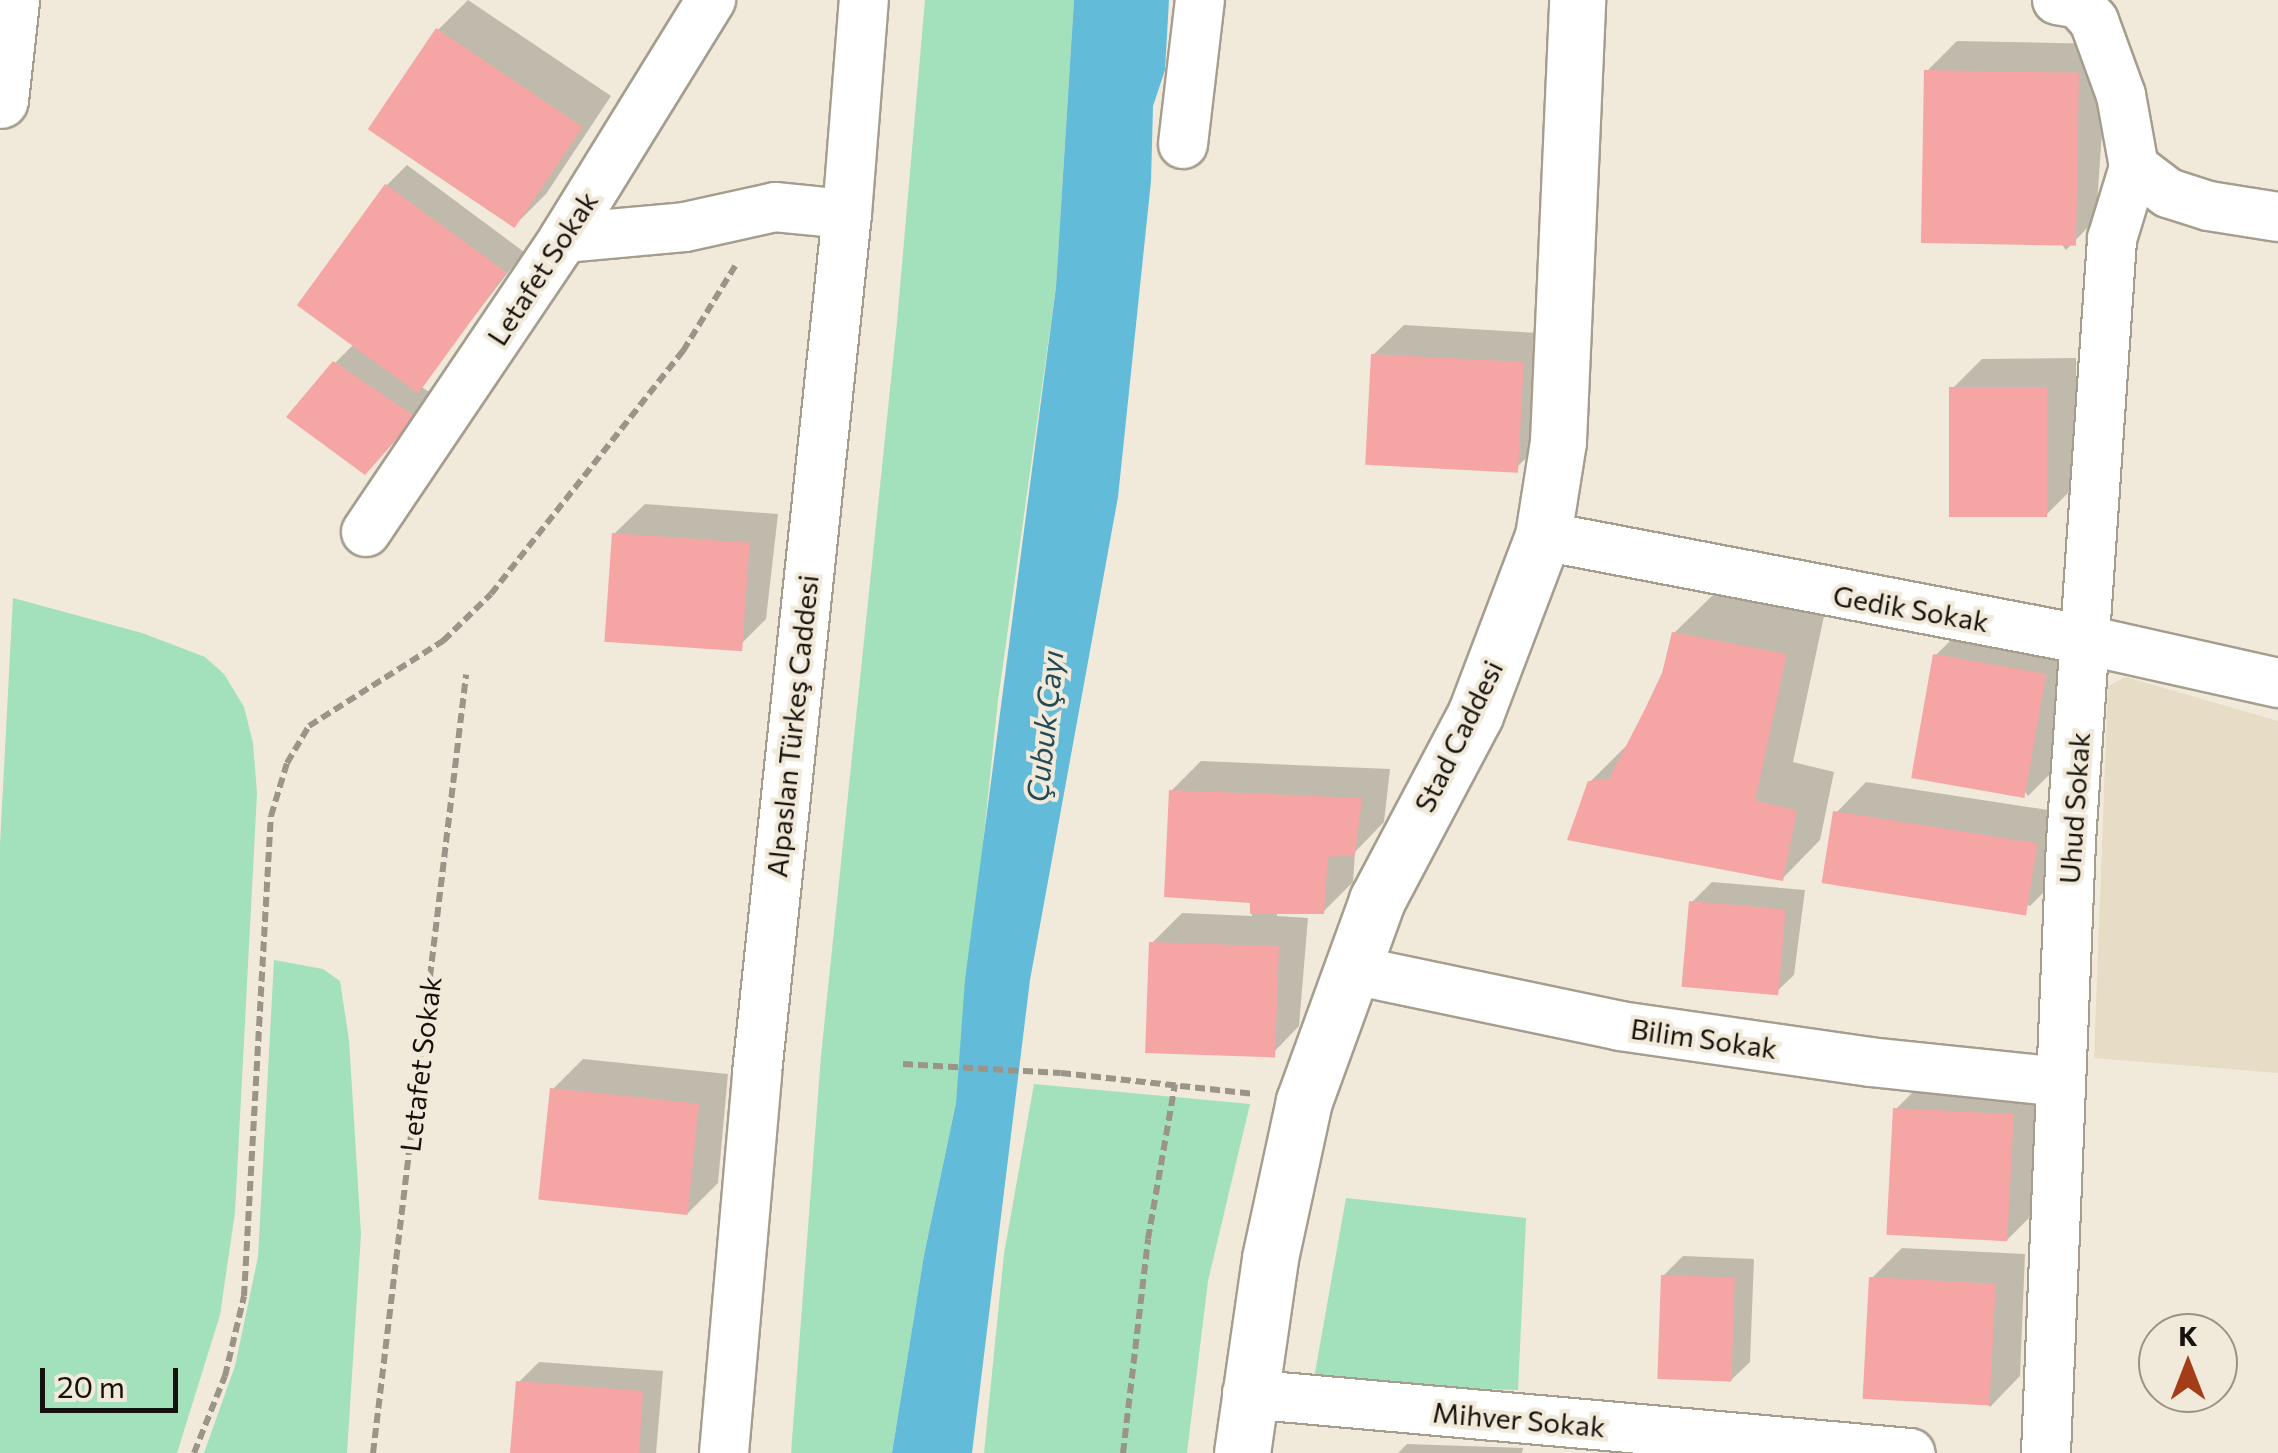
<!DOCTYPE html>
<html>
<head>
<meta charset="utf-8">
<style>
	body { margin:0 }
	#map { position:relative; width:2278px; height:1453px; overflow:hidden; background:#f1e9d9; font-family:Commissioner,sans-serif }
	div>[style] { position:absolute }
	.built>* { inset:0; background:#e7dcc5 }
	.green>* { inset:0; background:#a3e0bc }
	.water>* { inset:0; background:#62bbd9 }
	.shadow>* { inset:0; background:#0003 }
	.building>* { inset:0; background:#f5a5a3; transform-origin:0 0 }
	.path>* { height:6px; margin-top:-3px; transform-origin:0; background:repeating-linear-gradient(90deg,#9a9489 0 10px,transparent 0 15px) }
	.roads { filter:drop-shadow(2px 0 #a59d8e) drop-shadow(-2px 0 #a59d8e) drop-shadow(0 2px #a59d8e) drop-shadow(0 -2px #a59d8e) }
	.minor>* { height:48px; margin:-24px; padding:0 24px; transform-origin:24px; border-radius:24px; background:#fff }
	.major>* { height:55px; margin:-27.5px; padding:0 27.5px; transform-origin:27.5px; border-radius:27.5px; background:#fff }
	span { translate:-50% -50%; white-space:nowrap; text-align:center; line-height:1.15; -webkit-text-stroke:8px #f1e9d9; paint-order:stroke }
	.street-label { font-size:28px; color:#15120d }
	.water-label { font-size:30px; color:#234a58; font-style:italic }
	.north { position:absolute; left:2138px; top:1313px; width:100px; height:100px; box-sizing:border-box; background:#f1e9d9; border:2px solid #999387; border-radius:50%; rotate:0deg; font-size:28px; font-weight:700; line-height:40px; text-align:center; color:#15120d }
	.north::after { content:''; display:block; margin:auto; width:35px; height:45px; background:#a43d17; clip-path:polygon(50% 0,100% 100%,50% 72%,0 100%) }
	.scale { position:absolute; left:40px; top:1368px; width:138px; height:45px; box-sizing:border-box; border:5px solid #15120d; border-top:0; padding-left:12px; font-size:30px; line-height:35px; white-space:nowrap; color:#15120d; -webkit-text-stroke:8px #f1e9d9; paint-order:stroke }
</style>
</head>
<body>
<div id="map">
	<div class="built">
		<i style="clip-path:polygon(2126px 677px,2278px 721px,2278px 1073px,2094px 1058px,2108px 686px)"></i>
	</div>
	<div class="green">
		<i style="clip-path:polygon(925px 0,1074px 0,1056px 287px,998px 700px,956px 1103px,924px 1255px,892px 1453px,791px 1453px,821px 1056px,897px 322px)"></i>
		<i style="clip-path:polygon(13px 598px,142px 633px,205px 657px,224px 674px,244px 707px,253px 743px,257px 793px,235px 1212px,220px 1315px,177px 1453px,0 1453px,0 845px)"></i>
		<i style="clip-path:polygon(274px 960px,323px 969px,340px 981px,349px 1040px,361px 1234px,347px 1453px,204px 1453px,235px 1366px,258px 1257px)"></i>
		<i style="clip-path:polygon(1034px 1084px,1250px 1104px,1208px 1281px,1187px 1453px,984px 1453px,1004px 1254px)"></i>
		<i style="clip-path:polygon(1346px 1198px,1526px 1218px,1518px 1390px,1313px 1384px)"></i>
	</div>
	<div class="water">
		<i style="clip-path:polygon(1074px 0,1169px 0,1165px 70px,1153px 106px,1151px 181px,1118px 497px,1030px 980px,972px 1453px,892px 1453px,924px 1255px,956px 1103px,965px 980px,1056px 287px)"></i>
	</div>
	<div class="shadow">
		<i style="clip-path:polygon(468px 0,611px 96px,546px 194px,516px 224px,438px 30px)"></i>
		<i style="clip-path:polygon(1957px 41px,2108px 44px,2096px 219px,2066px 250px,1927px 71px)"></i>
		<i style="clip-path:polygon(407px 165px,524px 252px,420px 386px,434px 395px,385px 452px,335px 363px,354px 344px,299px 304px,387px 185px)"></i>
		<i style="clip-path:polygon(1404px 325px,1553px 334px,1548px 437px,1517px 467px,1373px 355px)"></i>
		<i style="clip-path:polygon(2076px 358px,2077px 484px,2047px 514px,1952px 389px,1982px 359px)"></i>
		<i style="clip-path:polygon(645px 504px,778px 514px,766px 619px,736px 649px,614px 534px)"></i>
		<i style="clip-path:polygon(1713px 595px,1824px 616px,1793px 762px,1834px 772px,1820px 840px,1782px 879px,1590px 782px,1630px 742px,1665px 674px,1674px 633px)"></i>
		<i style="clip-path:polygon(1965px 626px,2075px 643px,2058px 766px,2028px 796px,1935px 656px)"></i>
		<i style="clip-path:polygon(1201px 761px,1390px 769px,1384px 822px,1355px 852px,1353px 882px,1323px 912px,1277px 912px,1277px 916px,1308px 918px,1299px 1026px,1269px 1057px,1152px 943px,1182px 913px,1252px 916px,1252px 901px,1171px 791px)"></i>
		<i style="clip-path:polygon(1866px 782px,2067px 813px,2060px 876px,2030px 906px,1836px 813px)"></i>
		<i style="clip-path:polygon(1712px 882px,1805px 890px,1794px 975px,1773px 995px,1692px 902px)"></i>
		<i style="clip-path:polygon(583px 1059px,728px 1074px,718px 1183px,688px 1213px,553px 1089px)"></i>
		<i style="clip-path:polygon(1926px 1079px,2043px 1086px,2037px 1210px,2007px 1240px,1896px 1109px)"></i>
		<i style="clip-path:polygon(1902px 1248px,2025px 1254px,2020px 1376px,1990px 1407px,1872px 1278px)"></i>
		<i style="clip-path:polygon(1683px 1256px,1754px 1259px,1750px 1362px,1729px 1382px,1663px 1276px)"></i>
		<i style="clip-path:polygon(539px 1362px,663px 1371px,656px 1453px,513px 1453px,518px 1383px)"></i>
		<i style="clip-path:polygon(1407px 1444px,1523px 1448px,1522px 1453px,1398px 1453px)"></i>
	</div>
	<div class="building">
		<i style="left:436px;top:28px;width:177px;height:122px;rotate:34deg"></i>
		<i style="left:1924px;top:70px;width:155px;height:173px;rotate:1deg"></i>
		<i style="left:385px;top:184px;width:150px;height:150px;rotate:36deg"></i>
		<i style="left:1371px;top:354px;width:153px;height:111px;rotate:3deg"></i>
		<i style="clip-path:polygon(333px 361px,416px 417px,365px 475px,286px 417px)"></i>
		<i style="left:2047px;top:387px;width:130px;height:98px;rotate:90deg"></i>
		<i style="left:612px;top:533px;width:138px;height:109px;rotate:4deg"></i>
		<i style="clip-path:polygon(1672px 632px,1787px 654px,1755px 801px,1797px 810px,1783px 881px,1567px 840px,1588px 781px,1609px 779px,1645px 709px,1662px 673px)"></i>
		<i style="left:1933px;top:654px;width:115px;height:126px;rotate:10deg"></i>
		<i style="clip-path:polygon(1169px 790px,1362px 798px,1355px 855px,1328px 857px,1324px 914px,1250px 914px,1250px 903px,1164px 897px)"></i>
		<i style="left:1833px;top:811px;width:207px;height:73px;rotate:9deg"></i>
		<i style="left:1689px;top:901px;width:97px;height:86px;rotate:5deg"></i>
		<i style="left:1149px;top:942px;width:130px;height:111px;rotate:2deg"></i>
		<i style="left:550px;top:1088px;width:150px;height:112px;rotate:6deg"></i>
		<i style="left:1893px;top:1108px;width:121px;height:127px;rotate:3deg"></i>
		<i style="left:1661px;top:1275px;width:74px;height:104px;rotate:2deg"></i>
		<i style="left:1869px;top:1277px;width:127px;height:122px;rotate:3deg"></i>
		<i style="clip-path:polygon(516px 1381px,643px 1391px,639px 1453px,510px 1453px)"></i>
	</div>
	<div class="path">
		<i style="left:903px;top:1064px;width:158px;rotate:3.3deg"></i>
		<i style="left:1061px;top:1073px;width:195px;rotate:6.2deg"></i>
		<i style="left:194px;top:1453px;width:83px;rotate:-68.1deg"></i>
		<i style="left:225px;top:1376px;width:82px;rotate:-76.6deg"></i>
		<i style="left:244px;top:1296px;width:481px;rotate:-86.8deg"></i>
		<i style="left:271px;top:816px;width:55px;rotate:-73.2deg"></i>
		<i style="left:287px;top:763px;width:43px;rotate:-59.3deg"></i>
		<i style="left:309px;top:726px;width:159px;rotate:-32.4deg"></i>
		<i style="left:443px;top:641px;width:67px;rotate:-44.4deg"></i>
		<i style="left:491px;top:594px;width:310px;rotate:-51.7deg"></i>
		<i style="left:683px;top:351px;width:100px;rotate:-58.5deg"></i>
		<i style="left:373px;top:1453px;width:784px;rotate:-83.18deg"></i>
		<i style="left:1123px;top:1453px;width:215px;rotate:-83.3deg"></i>
		<i style="left:1148px;top:1239px;width:157px;rotate:-80.1deg"></i>
	</div>
	<div class="roads">
		<div class="minor">
			<i style="left:2057px;top:0;width:22px;rotate:10deg"></i>
			<i style="left:2079px;top:4px;width:23px;rotate:49deg"></i>
			<i style="left:2094px;top:21px;width:79px;rotate:70deg"></i>
			<i style="left:2121px;top:95px;width:73px;rotate:79.8deg"></i>
			<i style="left:2134px;top:167px;width:43px;rotate:37.4deg"></i>
			<i style="left:2168px;top:193px;width:43px;rotate:17.6deg"></i>
			<i style="left:2209px;top:206px;width:70px;rotate:9.1deg"></i>
			<i style="left:1183px;top:144px;width:145px;rotate:-83.3deg"></i>
			<i style="left:564px;top:238px;width:121px;rotate:-5.2deg"></i>
			<i style="left:685px;top:227px;width:92px;rotate:-12.5deg"></i>
			<i style="left:775px;top:207px;width:72px;rotate:5.6deg"></i>
			<i style="left:366px;top:532px;width:354px;rotate:-56deg"></i>
			<i style="left:564px;top:238px;width:280px;rotate:-58.3deg"></i>
			<i style="left:1543px;top:536px;width:553px;rotate:10.84deg"></i>
			<i style="left:2086px;top:640px;width:197px;rotate:12.6deg"></i>
			<i style="left:1353px;top:970px;width:273px;rotate:11.8deg"></i>
			<i style="left:1620px;top:1026px;width:253px;rotate:8.2deg"></i>
			<i style="left:1870px;top:1062px;width:191px;rotate:6deg"></i>
			<i style="left:1247px;top:1394px;width:666px;rotate:5.09deg"></i>
			<i style="left:724px;top:1453px;width:381px;rotate:-85deg"></i>
			<i style="left:757px;top:1073px;width:864px;rotate:-84.02deg"></i>
			<i style="left:847px;top:214px;width:215px;rotate:-85.5deg"></i>
			<i style="left:2046px;top:1453px;width:613px;rotate:-87.66deg"></i>
			<i style="left:2071px;top:841px;width:603px;rotate:-86.1deg"></i>
			<i style="left:2112px;top:239px;width:75px;rotate:-73deg"></i>
		</div>
		<div class="major">
			<i style="left:0;top:100px;width:101px;rotate:-83.7deg"></i>
			<i style="left:1242px;top:1453px;width:197px;rotate:-81.8deg"></i>
			<i style="left:1270px;top:1258px;width:161px;rotate:-77.8deg"></i>
			<i style="left:1304px;top:1101px;width:214px;rotate:-70deg"></i>
			<i style="left:1377px;top:900px;width:209px;rotate:-62.1deg"></i>
			<i style="left:1475px;top:715px;width:191px;rotate:-69.2deg"></i>
			<i style="left:1543px;top:536px;width:96px;rotate:-81deg"></i>
			<i style="left:1558px;top:441px;width:441px;rotate:-87.5deg"></i>
		</div>
	</div>
	<div class="street-label">
		<span style="left:542px;top:268px;rotate:-57deg">Letafet Sokak</span>
		<span style="left:1911px;top:608px;rotate:10deg">Gedik Sokak</span>
		<span style="left:792px;top:726px;rotate:-84deg">Alpaslan Türkeş Caddesi</span>
		<span style="left:1458px;top:736px;rotate:-64deg">Stad Caddesi</span>
		<span style="left:2074px;top:808px;rotate:-86deg">Uhud Sokak</span>
		<span style="left:1704px;top:1038px;rotate:8deg">Bilim Sokak</span>
		<span style="left:420px;top:1064px;rotate:-83deg">Letafet Sokak</span>
		<span style="left:1519px;top:1419px;rotate:5deg">Mihver Sokak</span>
	</div>
	<div class="water-label">
		<span style="left:1044px;top:726px;rotate:-84deg">Çubuk Çayı</span>
	</div>
	<div class="north">K</div>
	<div class="scale">20 m</div>
</div>
</body>
</html>
